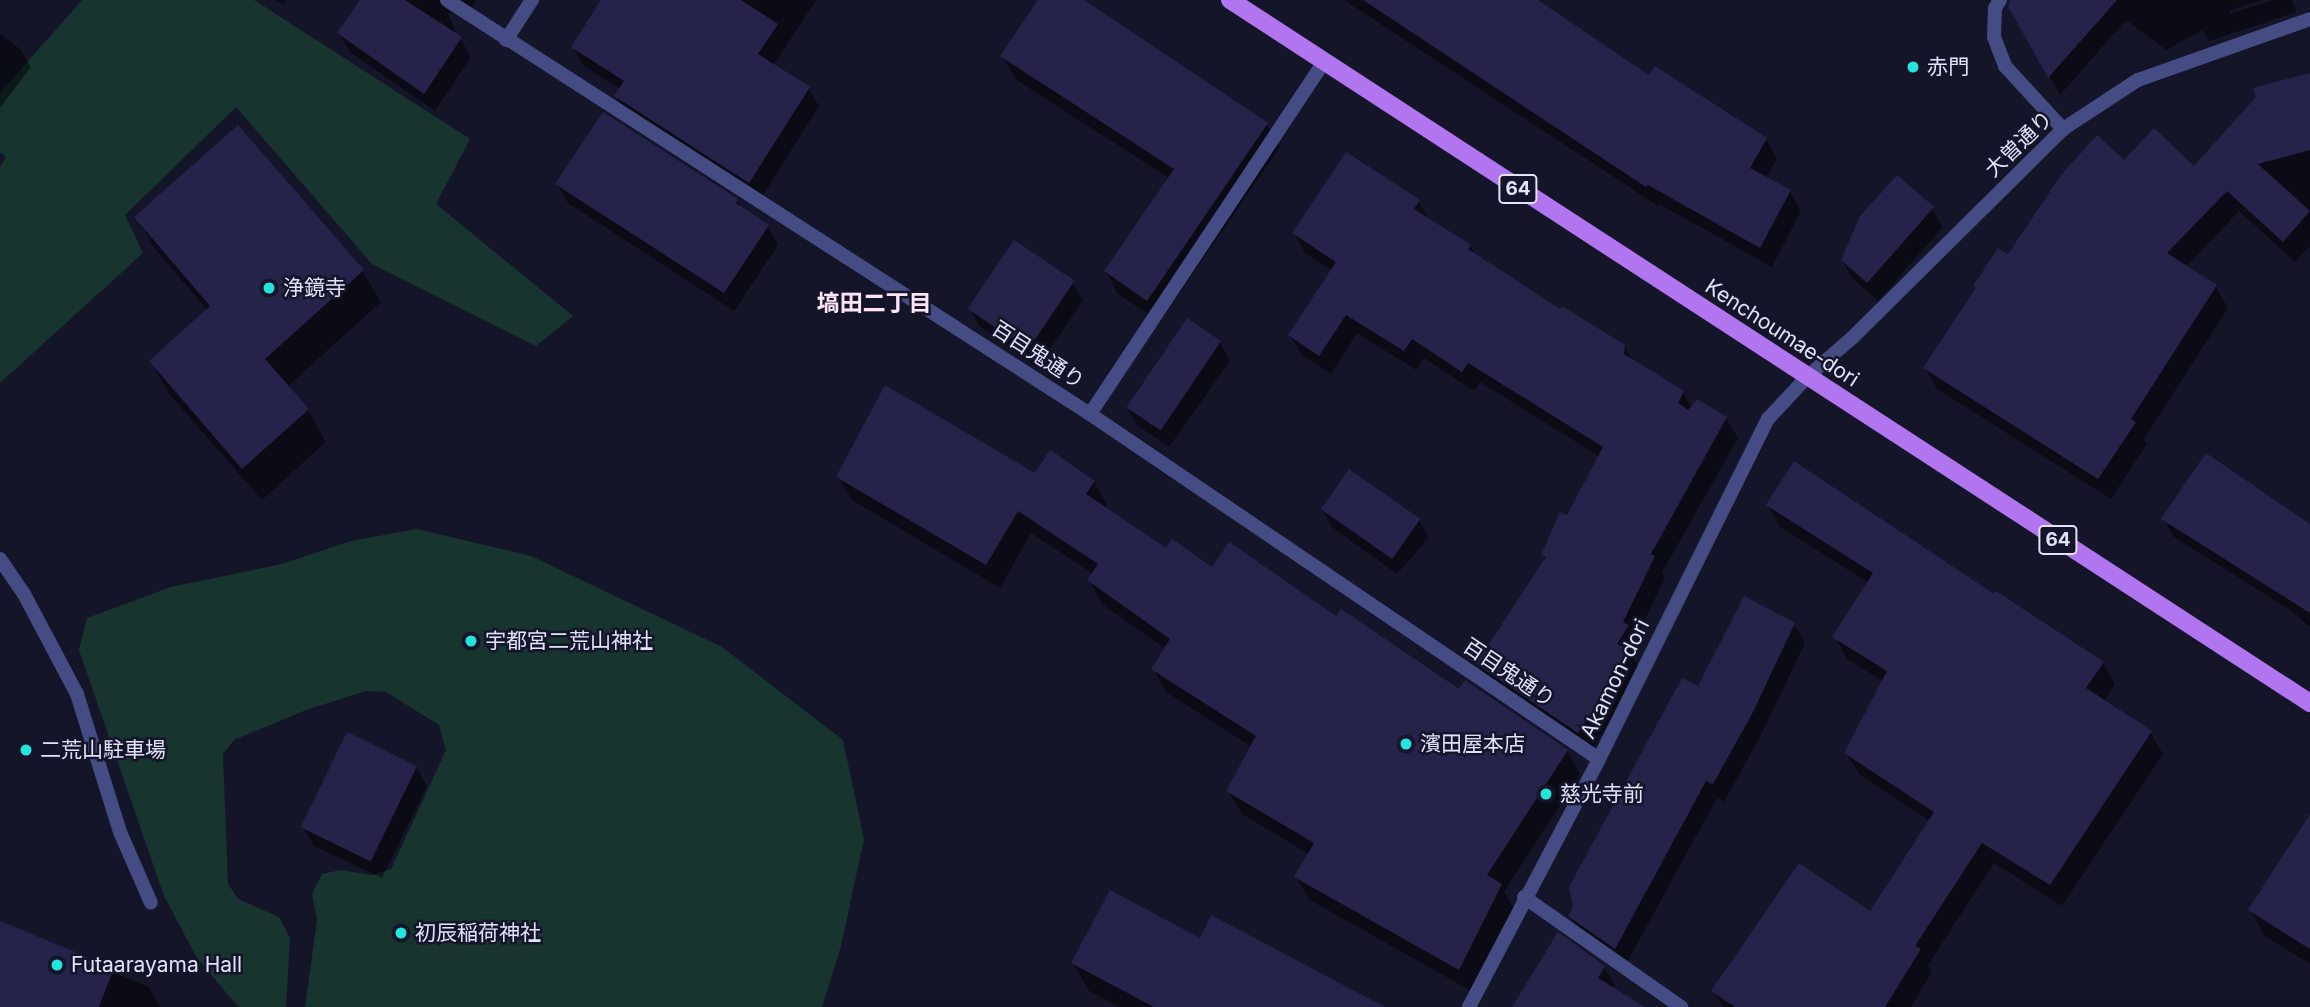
<!DOCTYPE html>
<html>
<head>
<meta charset="utf-8">
<style>
	body { margin:0 }
	#map { position:relative; width:2310px; height:1007px; overflow:hidden; background:#15152a; font-family:Inter,"Noto Sans JP",sans-serif }
	div>[style] { position:absolute }
	.green>* { inset:0; background:#18342f }
	.shadow>* { inset:0; background:#0007 }
	.building>* { inset:0; background:#252349; transform-origin:0 0 }
	.service>* { height:14px; margin:-7px; padding:0 7px; transform-origin:7px; border-radius:7px; background:#454c84 }
	.minor>* { height:14px; margin:-7px; padding:0 7px; transform-origin:7px; border-radius:7px; background:#454c84 }
	.tertiary>* { height:14px; margin:-7px; padding:0 7px; transform-origin:7px; border-radius:7px; background:#454c84 }
	.primary>* { height:18px; margin:-9px; padding:0 9px; transform-origin:9px; border-radius:9px; background:#b075ef }
	.dots>* { width:19px; height:19px; translate:-50% -50%; box-sizing:border-box; border:4px solid #15152a; border-radius:50% }
	span { translate:-50% -50%; white-space:nowrap; text-align:center; line-height:1.15; -webkit-text-stroke:5px #15152a; paint-order:stroke }
	.shield-label span { padding:2px 5px; background:#15152a; border:2px solid; border-radius:5px; -webkit-text-stroke-width:0 }
	.shield-label { font-size:19px; color:#e1e2fb; font-weight:700 }
	.poi-label { font-size:21px; color:#e1e2fb }
	.left { translate:0 -50%; text-align:left }
	.street-label { font-size:21px; color:#e1e2fb }
	.neighbourhood-label { font-size:23px; color:#fce3f6; font-weight:700 }
</style>
</head>
<body>
<div id="map">
	<div class="green">
		<i style="clip-path:polygon(82px 0,254px 0,470px 139px,436px 204px,573px 316px,536px 346px,372px 264px,236px 107px,125px 215px,143px 253px,0 383px,0 167px,6px 157px,0 152px,0 93px)"></i>
		<i style="clip-path:polygon(417px 529px,531px 556px,722px 647px,843px 740px,864px 839px,841px 946px,822px 1007px,305px 1007px,317px 920px,312px 894px,322px 874px,341px 870px,372px 875px,391px 869px,446px 750px,439px 725px,386px 692px,366px 691px,306px 710px,234px 740px,223px 754px,228px 884px,238px 899px,279px 917px,290px 938px,286px 1007px,240px 1007px,234px 1002px,197px 958px,164px 896px,79px 650px,87px 618px,171px 587px,282px 564px,351px 541px)"></i>
	</div>
	<div class="shadow">
		<i style="clip-path:polygon(275px 0,287px 0,283px 5px)"></i>
		<i style="clip-path:polygon(362px 0,476px 0,468px 13px,458px 8px,448px 14px,456px 31px,454px 34px,460px 38px,471px 57px,435px 111px,350px 52px,339px 34px)"></i>
		<i style="clip-path:polygon(603px 0,816px 0,773px 66px,808px 88px,819px 106px,760px 200px,626px 114px,616px 96px,620px 89px,584px 66px,573px 47px)"></i>
		<i style="clip-path:polygon(1040px 0,1082px 0,1267px 125px,1280px 147px,1160px 322px,1118px 294px,1106px 272px,1169px 178px,1015px 79px,1002px 56px)"></i>
		<i style="clip-path:polygon(1344px 0,1523px 0,1649px 78px,1766px 139px,1777px 159px,1766px 178px,1790px 191px,1801px 211px,1772px 267px,1659px 204px,1658px 206px)"></i>
		<i style="clip-path:polygon(2033px 0,2262px 0,2230px 10px,2230px 14px,2273px 0,2292px 0,2296px 12px,2209px 41px,2203px 30px,2166px 50px,2126px 20px,2060px 95px,2013px 11px)"></i>
		<i style="clip-path:polygon(0 34px,20px 49px,31px 67px,0 108px)"></i>
		<i style="clip-path:polygon(2310px 75px,2310px 246px,2295px 262px,2239px 211px,2186px 267px,2216px 287px,2228px 308px,2144px 439px,2147px 444px,2111px 499px,1937px 389px,1925px 368px,1977px 290px,1975px 286px,2008px 257px,2125px 162px,2195px 168px)"></i>
		<i style="clip-path:polygon(557px 184px,737px 200px,742px 209px,767px 226px,778px 245px,734px 311px,568px 203px)"></i>
		<i style="clip-path:polygon(1419px 202px,1430px 221px,1470px 246px,1476px 256px,1561px 311px,1624px 346px,1634px 362px,1683px 392px,1692px 408px,1726px 418px,1738px 438px,1662px 573px,1665px 578px,1635px 640px,1639px 646px,1632px 656px,1642px 672px,1590px 752px,1490px 684px,1478px 664px,1546px 561px,1543px 554px,1568px 517px,1600px 457px,1480px 382px,1474px 391px,1424px 358px,1416px 370px,1357px 333px,1331px 374px,1302px 355px,1290px 336px,1332px 271px,1305px 253px,1294px 233px)"></i>
		<i style="clip-path:polygon(1932px 209px,1943px 227px,1878px 301px,1853px 279px,1842px 260px)"></i>
		<i style="clip-path:polygon(137px 217px,363px 271px,381px 302px,287px 387px,308px 410px,326px 442px,262px 500px,169px 394px,151px 362px,208px 311px,155px 249px)"></i>
		<i style="clip-path:polygon(1072px 283px,1083px 301px,1037px 367px,980px 326px,969px 308px)"></i>
		<i style="clip-path:polygon(1220px 342px,1230px 361px,1169px 447px,1137px 425px,1127px 406px)"></i>
		<i style="clip-path:polygon(1036px 475px,1094px 482px,1107px 505px,1105px 509px,1166px 550px,1336px 619px,1567px 751px,1580px 774px,1504px 892px,1514px 908px,1473px 992px,1310px 900px,1296px 877px,1309px 854px,1242px 814px,1228px 791px,1252px 747px,1166px 692px,1153px 669px,1166px 649px,1102px 604px,1089px 580px,1093px 574px,1031px 533px,1000px 588px,852px 500px,838px 477px)"></i>
		<i style="clip-path:polygon(1768px 505px,1995px 596px,2103px 663px,2115px 684px,2104px 702px,2150px 732px,2163px 754px,2062px 906px,1994px 863px,1928px 965px,1932px 972px,1911px 1007px,1723px 1007px,1713px 991px,1871px 913px,1930px 821px,1859px 774px,1846px 753px,1883px 681px,1847px 659px,1835px 637px,1869px 583px,1780px 527px)"></i>
		<i style="clip-path:polygon(1322px 509px,1419px 520px,1429px 538px,1397px 574px,1333px 528px)"></i>
		<i style="clip-path:polygon(2163px 519px,2310px 526px,2310px 627px,2290px 610px,2174px 537px)"></i>
		<i style="clip-path:polygon(1794px 624px,1805px 643px,1762px 733px,1724px 802px,1717px 798px,1625px 966px,1580px 934px,1570px 916px,1699px 688px)"></i>
		<i style="clip-path:polygon(416px 767px,427px 786px,382px 878px,314px 846px,303px 827px)"></i>
		<i style="clip-path:polygon(2310px 818px,2310px 964px,2265px 936px,2250px 910px)"></i>
		<i style="clip-path:polygon(0 924px,149px 987px,160px 1007px,0 1007px)"></i>
		<i style="clip-path:polygon(1200px 940px,1382px 1007px,1120px 1007px,1089px 991px,1073px 963px)"></i>
		<i style="clip-path:polygon(1604px 967px,1615px 985px,1612px 991px,1620px 1007px,1517px 1007px)"></i>
	</div>
	<div class="building">
		<i style="clip-path:polygon(360px 0,405px 0,462px 37px,424px 94px,337px 33px)"></i>
		<i style="clip-path:polygon(601px 0,741px 0,778px 24px,758px 54px,810px 87px,749px 183px,614px 96px,624px 81px,571px 47px)"></i>
		<i style="clip-path:polygon(1038px 0,1084px 0,1268px 123px,1147px 301px,1104px 271px,1174px 169px,1000px 56px)"></i>
		<i style="clip-path:polygon(1363px 0,1538px 0,1649px 75px,1655px 66px,1767px 138px,1750px 168px,1791px 190px,1760px 248px,1648px 185px,1646px 187px)"></i>
		<i style="clip-path:polygon(2010px 0,2117px 0,2048px 78px,2008px 6px)"></i>
		<i style="clip-path:polygon(2310px 73px,2310px 150px,2258px 164px,2310px 211px,2283px 242px,2227px 191px,2167px 253px,2217px 285px,2131px 419px,2136px 422px,2098px 479px,1923px 368px,1976px 288px,1973px 286px,1998px 248px,2008px 254px,2061px 175px,2097px 135px,2124px 160px,2154px 128px,2194px 166px,2256px 97px,2253px 88px)"></i>
		<i style="clip-path:polygon(603px 112px,738px 199px,736px 203px,769px 225px,724px 293px,555px 184px)"></i>
		<i style="clip-path:polygon(238px 125px,364px 270px,265px 359px,309px 409px,242px 469px,149px 361px,210px 306px,134px 217px)"></i>
		<i style="clip-path:polygon(1346px 152px,1420px 200px,1414px 209px,1471px 245px,1468px 249px,1560px 309px,1562px 306px,1625px 345px,1624px 354px,1684px 391px,1678px 403px,1688px 410px,1697px 399px,1727px 417px,1651px 554px,1655px 556px,1623px 622px,1629px 625px,1617px 644px,1631px 651px,1578px 733px,1476px 664px,1546px 557px,1541px 555px,1560px 512px,1567px 515px,1603px 447px,1468px 363px,1462px 372px,1412px 339px,1404px 351px,1346px 315px,1319px 356px,1288px 335px,1336px 262px,1292px 233px)"></i>
		<i style="clip-path:polygon(1897px 175px,1934px 207px,1867px 283px,1841px 260px,1860px 216px)"></i>
		<i style="left:1014px;top:240px;width:73px;height:83px;rotate:34deg"></i>
		<i style="left:1187px;top:318px;width:41px;height:108px;rotate:34deg"></i>
		<i style="clip-path:polygon(885px 385px,1035px 473px,1050px 450px,1095px 481px,1086px 494px,1166px 548px,1172px 539px,1212px 567px,1229px 542px,1336px 616px,1341px 609px,1459px 689px,1465px 680px,1568px 750px,1487px 875px,1502px 884px,1459px 970px,1294px 877px,1314px 843px,1226px 791px,1256px 736px,1151px 669px,1170px 639px,1087px 580px,1098px 564px,1018px 511px,986px 565px,836px 477px)"></i>
		<i style="clip-path:polygon(2206px 453px,2310px 524px,2310px 613px,2161px 519px)"></i>
		<i style="clip-path:polygon(1794px 461px,1994px 594px,1996px 591px,2104px 662px,2086px 688px,2152px 731px,2050px 885px,1982px 843px,1915px 946px,1921px 949px,1885px 1007px,1735px 1007px,1711px 991px,1799px 863px,1870px 911px,1934px 812px,1844px 753px,1887px 671px,1832px 637px,1873px 573px,1766px 505px)"></i>
		<i style="left:1349px;top:469px;width:87px;height:49px;rotate:35deg"></i>
		<i style="clip-path:polygon(1744px 596px,1795px 623px,1752px 714px,1713px 784px,1706px 781px,1615px 949px,1568px 916px,1573px 907px,1569px 887px,1682px 678px,1698px 686px)"></i>
		<i style="left:347px;top:732px;width:78px;height:106px;rotate:26deg"></i>
		<i style="clip-path:polygon(2310px 814px,2310px 949px,2248px 910px)"></i>
		<i style="clip-path:polygon(1110px 890px,1200px 938px,1211px 915px,1385px 1007px,1154px 1007px,1071px 963px)"></i>
		<i style="clip-path:polygon(0 921px,114px 968px,99px 1007px,0 1007px)"></i>
		<i style="clip-path:polygon(1558px 932px,1605px 966px,1598px 978px,1645px 1007px,1512px 1007px)"></i>
	</div>
	<div class="service">
		<i style="left:2000px;top:0;width:9px;rotate:122deg"></i>
		<i style="left:1995px;top:8px;width:29px;rotate:92deg"></i>
		<i style="left:1994px;top:37px;width:31px;rotate:69deg"></i>
		<i style="left:2005px;top:66px;width:86px;rotate:47.4deg"></i>
		<i style="left:0;top:559px;width:42px;rotate:55.6deg"></i>
		<i style="left:24px;top:594px;width:113px;rotate:62.1deg"></i>
		<i style="left:77px;top:694px;width:145px;rotate:72.7deg"></i>
		<i style="left:120px;top:832px;width:77px;rotate:66.4deg"></i>
	</div>
	<div class="minor">
		<i style="left:447px;top:0;width:765px;rotate:32.78deg"></i>
		<i style="left:1090px;top:414px;width:615px;rotate:34.13deg"></i>
		<i style="left:506px;top:40px;width:48px;rotate:-57deg"></i>
		<i style="left:1090px;top:414px;width:423px;rotate:-56.4deg"></i>
		<i style="left:1524px;top:897px;width:192px;rotate:35deg"></i>
	</div>
	<div class="tertiary">
		<i style="left:1469px;top:1007px;width:280px;rotate:-62.3deg"></i>
		<i style="left:1599px;top:759px;width:380px;rotate:-63.6deg"></i>
		<i style="left:1768px;top:419px;width:57px;rotate:-47.1deg"></i>
		<i style="left:1807px;top:377px;width:61px;rotate:-41deg"></i>
		<i style="left:1853px;top:337px;width:296px;rotate:-44.7deg"></i>
		<i style="left:2063px;top:129px;width:90px;rotate:-33.2deg"></i>
		<i style="left:2138px;top:80px;width:182px;rotate:-19.5deg"></i>
	</div>
	<div class="primary">
		<i style="left:1230px;top:0;width:1289px;rotate:33.06deg"></i>
	</div>
	<div class="dots">
		<i style="left:1913px;top:67px;background:#24e5dc"></i>
		<i style="left:269px;top:288px;background:#24e5dc"></i>
		<i style="left:471px;top:641px;background:#24e5dc"></i>
		<i style="left:1406px;top:744px;background:#24e5dc"></i>
		<i style="left:26px;top:750px;background:#24e5dc"></i>
		<i style="left:1546px;top:794px;background:#24e5dc"></i>
		<i style="left:401px;top:933px;background:#24e5dc"></i>
		<i style="left:57px;top:965px;background:#24e5dc"></i>
	</div>
	<div class="shield-label">
		<span style="left:1518px;top:189px">64</span>
		<span style="left:2058px;top:540px">64</span>
	</div>
	<div class="poi-label">
		<span class="left" style="left:1927px;top:67px">赤門</span>
		<span class="left" style="left:283px;top:288px">浄鏡寺</span>
		<span class="left" style="left:485px;top:641px">宇都宮二荒山神社</span>
		<span class="left" style="left:1420px;top:744px">濱田屋本店</span>
		<span class="left" style="left:40px;top:750px">二荒山駐車場</span>
		<span class="left" style="left:1560px;top:794px">慈光寺前</span>
		<span class="left" style="left:415px;top:933px">初辰稲荷神社</span>
		<span class="left" style="left:71px;top:965px">Futaarayama Hall</span>
	</div>
	<div class="street-label">
		<span style="left:2019px;top:144px;rotate:-44deg">大曽通り</span>
		<span style="left:1782px;top:333px;rotate:33deg">Kenchoumae-dori</span>
		<span style="left:1038px;top:355px;rotate:33deg">百目鬼通り</span>
		<span style="left:1509px;top:673px;rotate:34deg">百目鬼通り</span>
		<span style="left:1615px;top:679px;rotate:-64deg">Akamon-dori</span>
	</div>
	<div class="neighbourhood-label">
		<span style="left:874px;top:303px">塙田二丁目</span>
	</div>
</div>
</body>
</html>
